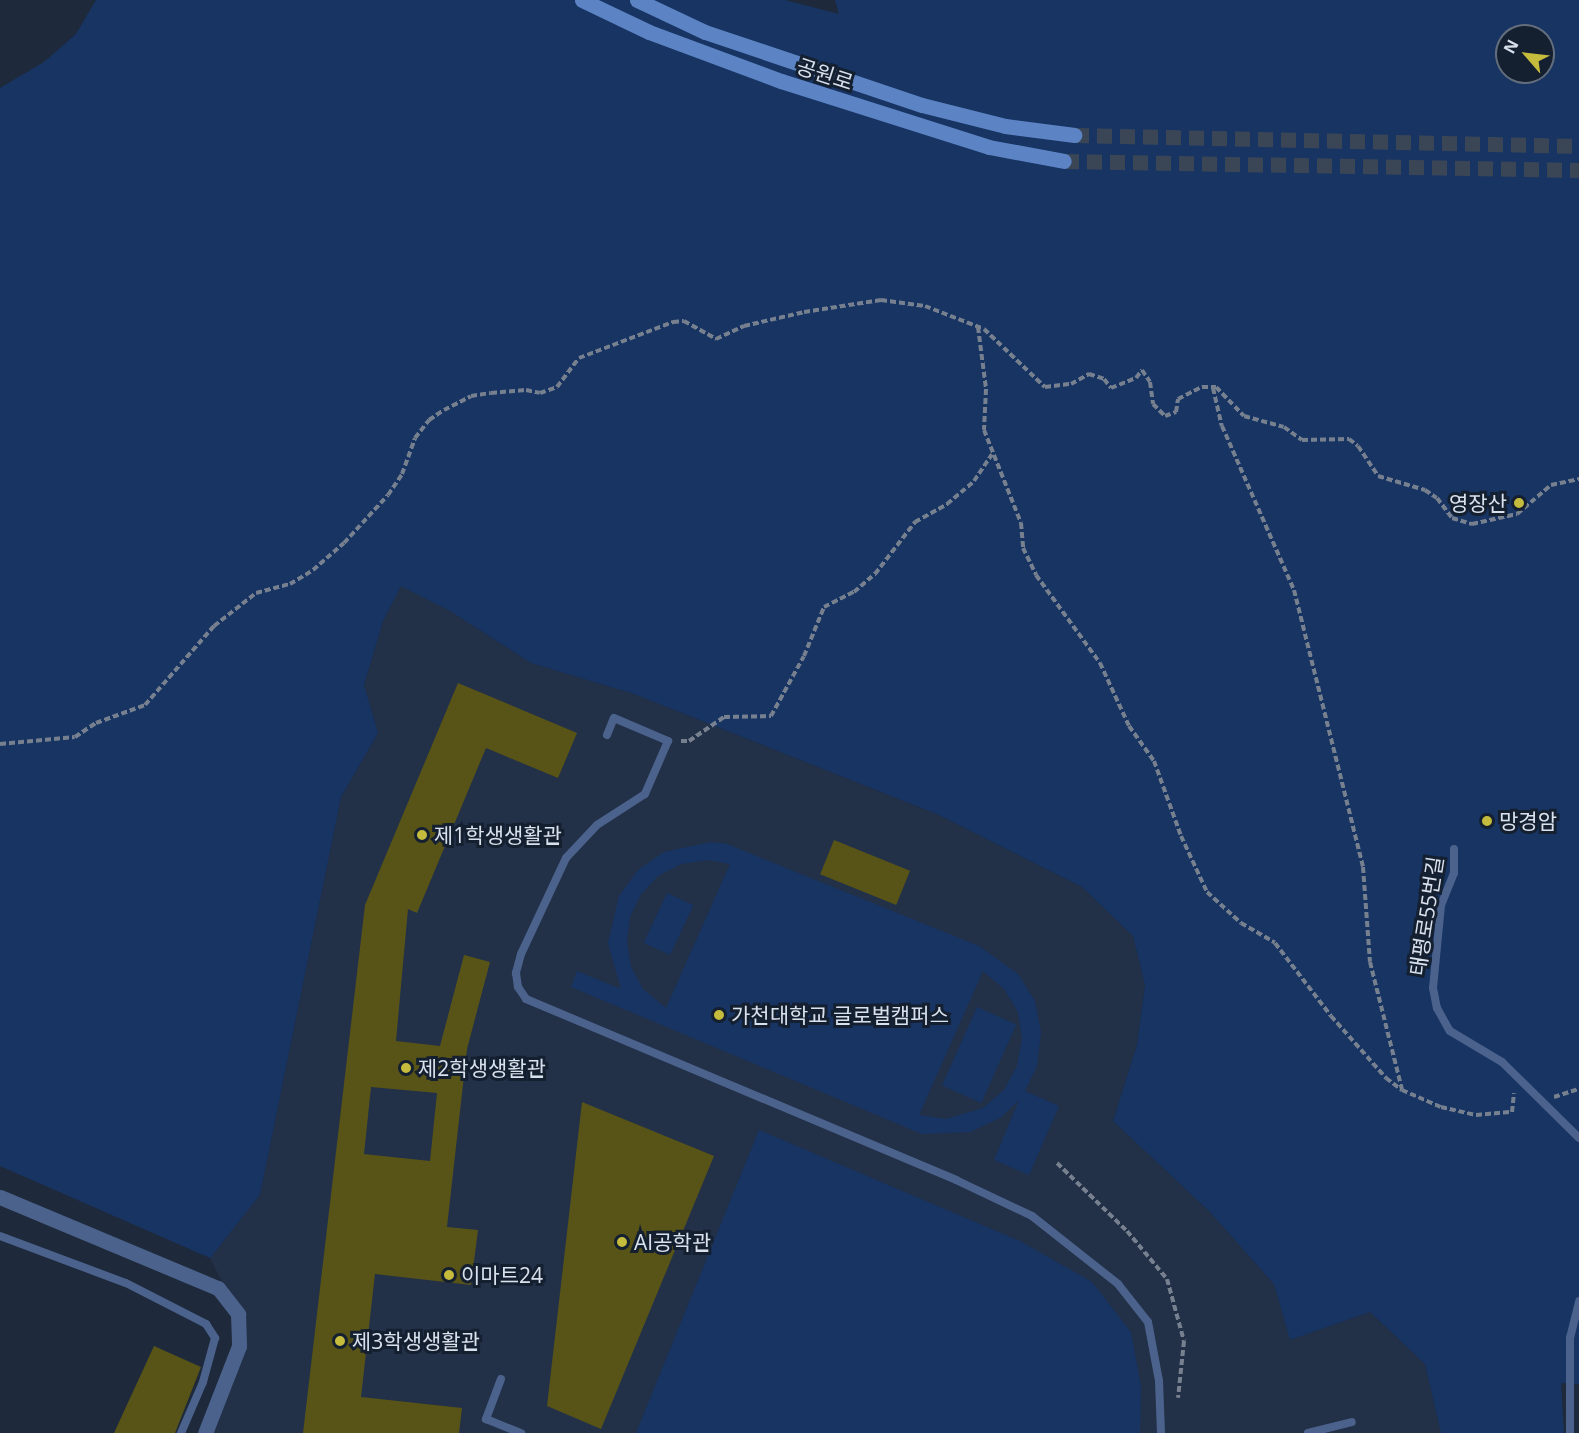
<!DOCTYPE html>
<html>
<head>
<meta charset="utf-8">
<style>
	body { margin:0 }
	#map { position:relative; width:1579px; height:1433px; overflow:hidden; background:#1e293b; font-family:"Open Sans","Noto Sans KR",sans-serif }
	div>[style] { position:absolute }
	.built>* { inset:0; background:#223048 }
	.green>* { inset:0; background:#173463; transform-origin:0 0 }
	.building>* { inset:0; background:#585417; transform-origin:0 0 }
	.secondary-tunnel>* { height:15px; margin-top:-7.5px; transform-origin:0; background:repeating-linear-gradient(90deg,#3a4556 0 15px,transparent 0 23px) }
	.path>* { height:4px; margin-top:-2px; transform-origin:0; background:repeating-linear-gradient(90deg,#76808f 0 6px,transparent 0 9px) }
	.service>* { height:8px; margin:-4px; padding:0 4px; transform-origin:4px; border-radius:4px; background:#4b638c }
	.minor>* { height:15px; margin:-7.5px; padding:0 7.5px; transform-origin:7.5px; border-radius:7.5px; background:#4b638c }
	.secondary>* { height:15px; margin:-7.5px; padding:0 7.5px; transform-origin:7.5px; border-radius:7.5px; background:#5c84c4 }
	.dots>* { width:16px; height:16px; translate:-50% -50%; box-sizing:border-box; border:3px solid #141f30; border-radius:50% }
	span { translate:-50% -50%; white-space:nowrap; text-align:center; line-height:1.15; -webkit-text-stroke:6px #141f30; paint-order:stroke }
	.street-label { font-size:21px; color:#d9e1ed }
	.poi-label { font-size:21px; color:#d9e1ed }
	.right { translate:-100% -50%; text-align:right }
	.left { translate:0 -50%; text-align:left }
	.north { position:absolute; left:1495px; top:24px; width:60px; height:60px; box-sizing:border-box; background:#141f30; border:2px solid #636d7c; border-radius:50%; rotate:298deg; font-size:16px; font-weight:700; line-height:24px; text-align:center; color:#d9e1ed }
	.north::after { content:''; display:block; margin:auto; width:21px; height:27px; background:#c5bc3d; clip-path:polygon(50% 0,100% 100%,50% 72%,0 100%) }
</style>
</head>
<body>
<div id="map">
	<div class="built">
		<i style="clip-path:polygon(401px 585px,450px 611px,531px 663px,634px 694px,939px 815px,1082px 887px,1133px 936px,1145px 985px,1137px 1045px,1113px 1121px,1209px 1211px,1274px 1284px,1290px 1340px,1370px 1312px,1425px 1364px,1441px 1433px,205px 1433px,230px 1374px,238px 1314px,210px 1258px,260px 1195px,341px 797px,378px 733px,364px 685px,383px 621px)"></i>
	</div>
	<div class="green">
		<i style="clip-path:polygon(evenodd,96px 0,785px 0,839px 14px,835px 0,1579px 0,1579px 1384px,1561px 1383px,1564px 1433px,1441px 1433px,1425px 1364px,1370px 1312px,1290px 1340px,1274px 1284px,1209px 1211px,1113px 1121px,1137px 1045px,1145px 985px,1133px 936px,1082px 887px,939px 815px,634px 694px,531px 663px,450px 611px,401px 586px,383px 621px,364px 685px,378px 733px,341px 797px,260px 1195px,210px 1258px,0 1166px,0 88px,44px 62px,76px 34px,96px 0,1507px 36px,1543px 36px,1543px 72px,1507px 72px,1507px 36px)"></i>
		<i style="clip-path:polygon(evenodd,711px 842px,727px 844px,979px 946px,1018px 974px,1035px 1001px,1041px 1033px,1037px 1066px,1025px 1091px,1059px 1106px,1029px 1175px,994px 1160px,1019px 1100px,1000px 1118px,970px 1132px,922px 1134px,571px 987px,577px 971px,621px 989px,608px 943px,619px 896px,638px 870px,664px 852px,711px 842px,708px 860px,730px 864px,666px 1008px,643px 989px,631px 967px,627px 942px,630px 917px,641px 894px,658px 876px,681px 864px,708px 860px,711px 842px,983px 971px,1004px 989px,1018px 1012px,1022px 1039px,1017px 1066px,1004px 1090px,983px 1108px,946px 1119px,919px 1115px,983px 971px)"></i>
		<i style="left:667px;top:893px;width:29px;height:55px;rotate:25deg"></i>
		<i style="left:977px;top:1007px;width:43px;height:86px;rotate:24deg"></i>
		<i style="clip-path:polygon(759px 1130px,1020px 1241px,1092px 1282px,1131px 1332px,1141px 1387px,1140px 1433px,636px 1433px)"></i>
	</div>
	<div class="building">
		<i style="clip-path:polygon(evenodd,458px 683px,577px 733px,558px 778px,486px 748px,417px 913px,408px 909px,396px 1041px,440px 1046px,464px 955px,490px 962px,467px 1049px,447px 1227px,478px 1230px,471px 1285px,375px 1274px,361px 1397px,462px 1408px,459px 1433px,303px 1433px,365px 905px,458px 683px,371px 1087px,437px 1093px,430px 1161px,364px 1154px,371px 1087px)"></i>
		<i style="left:834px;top:840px;width:82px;height:37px;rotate:22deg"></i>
		<i style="clip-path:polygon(582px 1102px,714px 1156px,601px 1429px,547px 1406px)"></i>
		<i style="clip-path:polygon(154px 1346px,201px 1367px,175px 1433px,114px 1433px)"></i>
	</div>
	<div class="secondary-tunnel">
		<i style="left:1074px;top:135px;width:505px;rotate:1.25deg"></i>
		<i style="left:1064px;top:161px;width:515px;rotate:1deg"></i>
	</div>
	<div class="path">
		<i style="left:978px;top:327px;width:63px;rotate:82.6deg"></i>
		<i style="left:986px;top:389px;width:41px;rotate:92.8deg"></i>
		<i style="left:984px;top:430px;width:100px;rotate:68.3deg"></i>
		<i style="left:1021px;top:523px;width:25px;rotate:85deg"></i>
		<i style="left:1023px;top:548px;width:30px;rotate:64deg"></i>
		<i style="left:1036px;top:575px;width:109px;rotate:54deg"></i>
		<i style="left:1100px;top:663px;width:69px;rotate:65.3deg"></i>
		<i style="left:1129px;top:726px;width:43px;rotate:54.5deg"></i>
		<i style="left:1154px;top:761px;width:80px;rotate:70.2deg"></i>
		<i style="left:1181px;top:836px;width:62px;rotate:65.1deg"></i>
		<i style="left:1207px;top:892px;width:46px;rotate:42.4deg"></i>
		<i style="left:1241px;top:923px;width:39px;rotate:30deg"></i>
		<i style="left:1275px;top:943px;width:92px;rotate:52.5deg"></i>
		<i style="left:1331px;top:1016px;width:83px;rotate:48.4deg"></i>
		<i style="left:1386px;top:1078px;width:20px;rotate:37deg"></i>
		<i style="left:1402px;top:1090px;width:43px;rotate:23.6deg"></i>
		<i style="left:1441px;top:1107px;width:36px;rotate:13deg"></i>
		<i style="left:1476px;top:1115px;width:36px;rotate:-5deg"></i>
		<i style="left:1512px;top:1112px;width:19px;rotate:-84deg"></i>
		<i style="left:1213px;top:388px;width:39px;rotate:77deg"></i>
		<i style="left:1222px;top:426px;width:179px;rotate:66.3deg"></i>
		<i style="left:1294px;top:590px;width:285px;rotate:76deg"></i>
		<i style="left:1363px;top:867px;width:95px;rotate:85.8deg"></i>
		<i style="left:1370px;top:962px;width:131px;rotate:75.9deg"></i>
		<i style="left:681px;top:741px;width:8px"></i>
		<i style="left:689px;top:741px;width:42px;rotate:-34.4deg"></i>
		<i style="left:724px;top:717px;width:47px;rotate:-1.2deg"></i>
		<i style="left:771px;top:716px;width:68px;rotate:-61.2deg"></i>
		<i style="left:804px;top:656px;width:53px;rotate:-67.8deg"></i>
		<i style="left:824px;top:607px;width:34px;rotate:-27deg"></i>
		<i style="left:854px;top:592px;width:28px;rotate:-41deg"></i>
		<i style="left:875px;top:574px;width:66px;rotate:-52.4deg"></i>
		<i style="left:915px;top:522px;width:37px;rotate:-29deg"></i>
		<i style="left:947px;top:504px;width:35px;rotate:-40deg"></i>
		<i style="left:974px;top:481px;width:32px;rotate:-56deg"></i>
		<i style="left:0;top:744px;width:75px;rotate:-5.3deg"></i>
		<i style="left:75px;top:737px;width:25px;rotate:-34deg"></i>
		<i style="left:96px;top:723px;width:52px;rotate:-20.2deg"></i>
		<i style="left:145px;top:705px;width:105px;rotate:-48.9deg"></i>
		<i style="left:214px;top:626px;width:53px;rotate:-38.2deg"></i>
		<i style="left:256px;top:593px;width:35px;rotate:-15deg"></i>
		<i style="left:290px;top:584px;width:27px;rotate:-31deg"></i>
		<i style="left:313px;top:570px;width:41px;rotate:-41.1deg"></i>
		<i style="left:344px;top:543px;width:65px;rotate:-47.5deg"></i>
		<i style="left:388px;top:495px;width:25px;rotate:-56deg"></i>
		<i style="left:402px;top:474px;width:38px;rotate:-70deg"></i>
		<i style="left:415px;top:438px;width:23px;rotate:-52deg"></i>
		<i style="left:429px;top:420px;width:18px;rotate:-34deg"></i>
		<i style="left:444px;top:410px;width:30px;rotate:-27deg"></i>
		<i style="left:471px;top:396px;width:20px;rotate:-9deg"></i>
		<i style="left:491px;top:393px;width:35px;rotate:-5deg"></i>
		<i style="left:526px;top:390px;width:14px;rotate:12deg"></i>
		<i style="left:540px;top:393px;width:18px;rotate:-19deg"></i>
		<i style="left:557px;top:387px;width:36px;rotate:-53deg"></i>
		<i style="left:579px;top:358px;width:101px;rotate:-21deg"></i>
		<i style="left:673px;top:322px;width:11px;rotate:-5deg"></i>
		<i style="left:684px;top:321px;width:37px;rotate:29deg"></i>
		<i style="left:716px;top:339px;width:31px;rotate:-25deg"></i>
		<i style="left:744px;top:326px;width:62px;rotate:-13.1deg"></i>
		<i style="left:804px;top:312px;width:78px;rotate:-8.9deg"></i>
		<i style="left:881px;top:300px;width:44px;rotate:7.8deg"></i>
		<i style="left:925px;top:306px;width:63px;rotate:21.3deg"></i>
		<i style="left:984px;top:329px;width:84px;rotate:43.6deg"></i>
		<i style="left:1045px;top:387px;width:26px;rotate:-7deg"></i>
		<i style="left:1071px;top:384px;width:21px;rotate:-29deg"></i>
		<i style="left:1089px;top:374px;width:16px;rotate:18deg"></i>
		<i style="left:1104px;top:379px;width:11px;rotate:52deg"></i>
		<i style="left:1111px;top:388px;width:27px;rotate:-22deg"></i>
		<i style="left:1136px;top:378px;width:10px;rotate:-53deg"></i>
		<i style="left:1142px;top:370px;width:14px;rotate:56deg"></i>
		<i style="left:1150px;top:382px;width:22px;rotate:82deg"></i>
		<i style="left:1153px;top:404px;width:17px;rotate:45deg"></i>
		<i style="left:1165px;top:416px;width:12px;rotate:-20deg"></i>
		<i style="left:1176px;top:412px;width:13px;rotate:-81deg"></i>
		<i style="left:1178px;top:399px;width:27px;rotate:-27deg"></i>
		<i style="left:1202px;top:387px;width:14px"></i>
		<i style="left:1216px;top:387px;width:40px;rotate:46deg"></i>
		<i style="left:1244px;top:416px;width:41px;rotate:15.4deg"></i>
		<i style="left:1284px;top:427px;width:22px;rotate:36deg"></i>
		<i style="left:1302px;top:440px;width:47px;rotate:-1.2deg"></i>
		<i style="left:1349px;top:439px;width:11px;rotate:38deg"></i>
		<i style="left:1358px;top:446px;width:36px;rotate:56deg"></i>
		<i style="left:1378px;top:476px;width:49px;rotate:16.6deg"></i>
		<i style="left:1425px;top:490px;width:14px;rotate:34deg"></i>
		<i style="left:1437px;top:498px;width:25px;rotate:53deg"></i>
		<i style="left:1452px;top:518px;width:21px;rotate:17deg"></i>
		<i style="left:1472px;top:524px;width:46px;rotate:-12.5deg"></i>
		<i style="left:1517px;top:514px;width:45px;rotate:-40.5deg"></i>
		<i style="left:1551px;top:485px;width:29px;rotate:-12deg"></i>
		<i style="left:1554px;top:1097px;width:26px;rotate:-18deg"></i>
		<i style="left:1057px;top:1163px;width:98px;rotate:44.2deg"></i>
		<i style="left:1127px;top:1231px;width:62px;rotate:50.2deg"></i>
		<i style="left:1167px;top:1279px;width:64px;rotate:74.7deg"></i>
		<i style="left:1184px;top:1341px;width:57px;rotate:96deg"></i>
	</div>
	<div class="service">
		<i style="left:607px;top:735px;width:18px;rotate:-68deg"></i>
		<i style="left:614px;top:718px;width:59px;rotate:23.1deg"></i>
		<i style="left:668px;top:741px;width:58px;rotate:113.5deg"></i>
		<i style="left:645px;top:794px;width:57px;rotate:147.1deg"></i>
		<i style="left:597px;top:825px;width:45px;rotate:133.2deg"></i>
		<i style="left:566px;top:858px;width:106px;rotate:115.1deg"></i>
		<i style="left:521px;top:954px;width:20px;rotate:105deg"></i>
		<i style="left:516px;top:973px;width:14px;rotate:82deg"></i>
		<i style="left:518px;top:987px;width:14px;rotate:56deg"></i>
		<i style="left:526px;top:999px;width:467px;rotate:22.8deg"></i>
		<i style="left:956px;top:1180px;width:84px;rotate:25.3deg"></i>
		<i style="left:1032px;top:1216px;width:110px;rotate:38.3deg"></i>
		<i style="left:1118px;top:1284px;width:48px;rotate:51.7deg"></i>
		<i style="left:1148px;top:1322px;width:60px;rotate:79.4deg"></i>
		<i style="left:1159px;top:1381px;width:52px;rotate:87.8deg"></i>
		<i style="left:1454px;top:849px;width:24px;rotate:90deg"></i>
		<i style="left:1454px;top:873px;width:35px;rotate:112deg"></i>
		<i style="left:1441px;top:905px;width:83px;rotate:95.5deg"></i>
		<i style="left:1433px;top:988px;width:20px;rotate:79deg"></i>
		<i style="left:1437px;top:1008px;width:26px;rotate:61deg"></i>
		<i style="left:1450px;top:1031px;width:61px;rotate:30.8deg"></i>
		<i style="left:1502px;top:1062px;width:108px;rotate:44.6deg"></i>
		<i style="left:0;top:1236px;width:134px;rotate:20.5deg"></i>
		<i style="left:126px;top:1283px;width:90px;rotate:27.1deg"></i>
		<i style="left:206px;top:1324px;width:17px;rotate:57deg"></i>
		<i style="left:215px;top:1338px;width:46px;rotate:105.3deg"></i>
		<i style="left:203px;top:1382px;width:56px;rotate:113.3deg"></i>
		<i style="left:501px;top:1379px;width:43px;rotate:110.6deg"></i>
		<i style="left:486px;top:1419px;width:38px;rotate:22deg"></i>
		<i style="left:1308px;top:1433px;width:45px;rotate:-14deg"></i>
		<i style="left:1570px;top:1433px;width:95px;rotate:-90deg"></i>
		<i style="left:1570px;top:1338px;width:38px;rotate:-76deg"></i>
	</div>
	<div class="minor">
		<i style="left:0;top:1197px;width:236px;rotate:22.7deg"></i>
		<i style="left:218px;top:1288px;width:33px;rotate:52deg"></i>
		<i style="left:238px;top:1314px;width:32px;rotate:88deg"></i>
		<i style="left:239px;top:1346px;width:93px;rotate:111.3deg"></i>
	</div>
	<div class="secondary">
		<i style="left:582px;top:0;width:74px;rotate:25.5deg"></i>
		<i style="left:649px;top:32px;width:141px;rotate:20.4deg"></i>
		<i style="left:781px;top:81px;width:218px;rotate:17.6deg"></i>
		<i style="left:989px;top:147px;width:76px;rotate:10.6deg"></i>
		<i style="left:637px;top:0;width:75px;rotate:25.2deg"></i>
		<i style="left:705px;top:32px;width:229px;rotate:18.6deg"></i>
		<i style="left:922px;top:105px;width:86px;rotate:14.2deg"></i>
		<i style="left:1005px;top:126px;width:70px;rotate:7.4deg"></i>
	</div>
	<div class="dots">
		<i style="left:1519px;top:503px;background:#c5bc3d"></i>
		<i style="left:1487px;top:821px;background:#c5bc3d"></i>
		<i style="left:422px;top:835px;background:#c5bc3d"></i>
		<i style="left:719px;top:1015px;background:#c5bc3d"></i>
		<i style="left:406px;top:1068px;background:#c5bc3d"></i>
		<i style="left:622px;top:1242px;background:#c5bc3d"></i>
		<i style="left:449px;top:1275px;background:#c5bc3d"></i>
		<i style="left:340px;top:1341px;background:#c5bc3d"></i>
	</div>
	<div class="street-label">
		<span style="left:825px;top:74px;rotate:18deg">공원로</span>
		<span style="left:1426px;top:916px;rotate:-81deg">태평로55번길</span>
	</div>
	<div class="poi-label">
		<span class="right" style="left:1507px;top:503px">영장산</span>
		<span class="left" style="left:1499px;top:821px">망경암</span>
		<span class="left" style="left:434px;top:835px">제1학생생활관</span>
		<span class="left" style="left:731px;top:1015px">가천대학교 글로벌캠퍼스</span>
		<span class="left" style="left:418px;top:1068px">제2학생생활관</span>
		<span class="left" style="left:634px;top:1242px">AI공학관</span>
		<span class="left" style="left:461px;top:1275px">이마트24</span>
		<span class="left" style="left:352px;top:1341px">제3학생생활관</span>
	</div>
	<div class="north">N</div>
</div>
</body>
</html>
